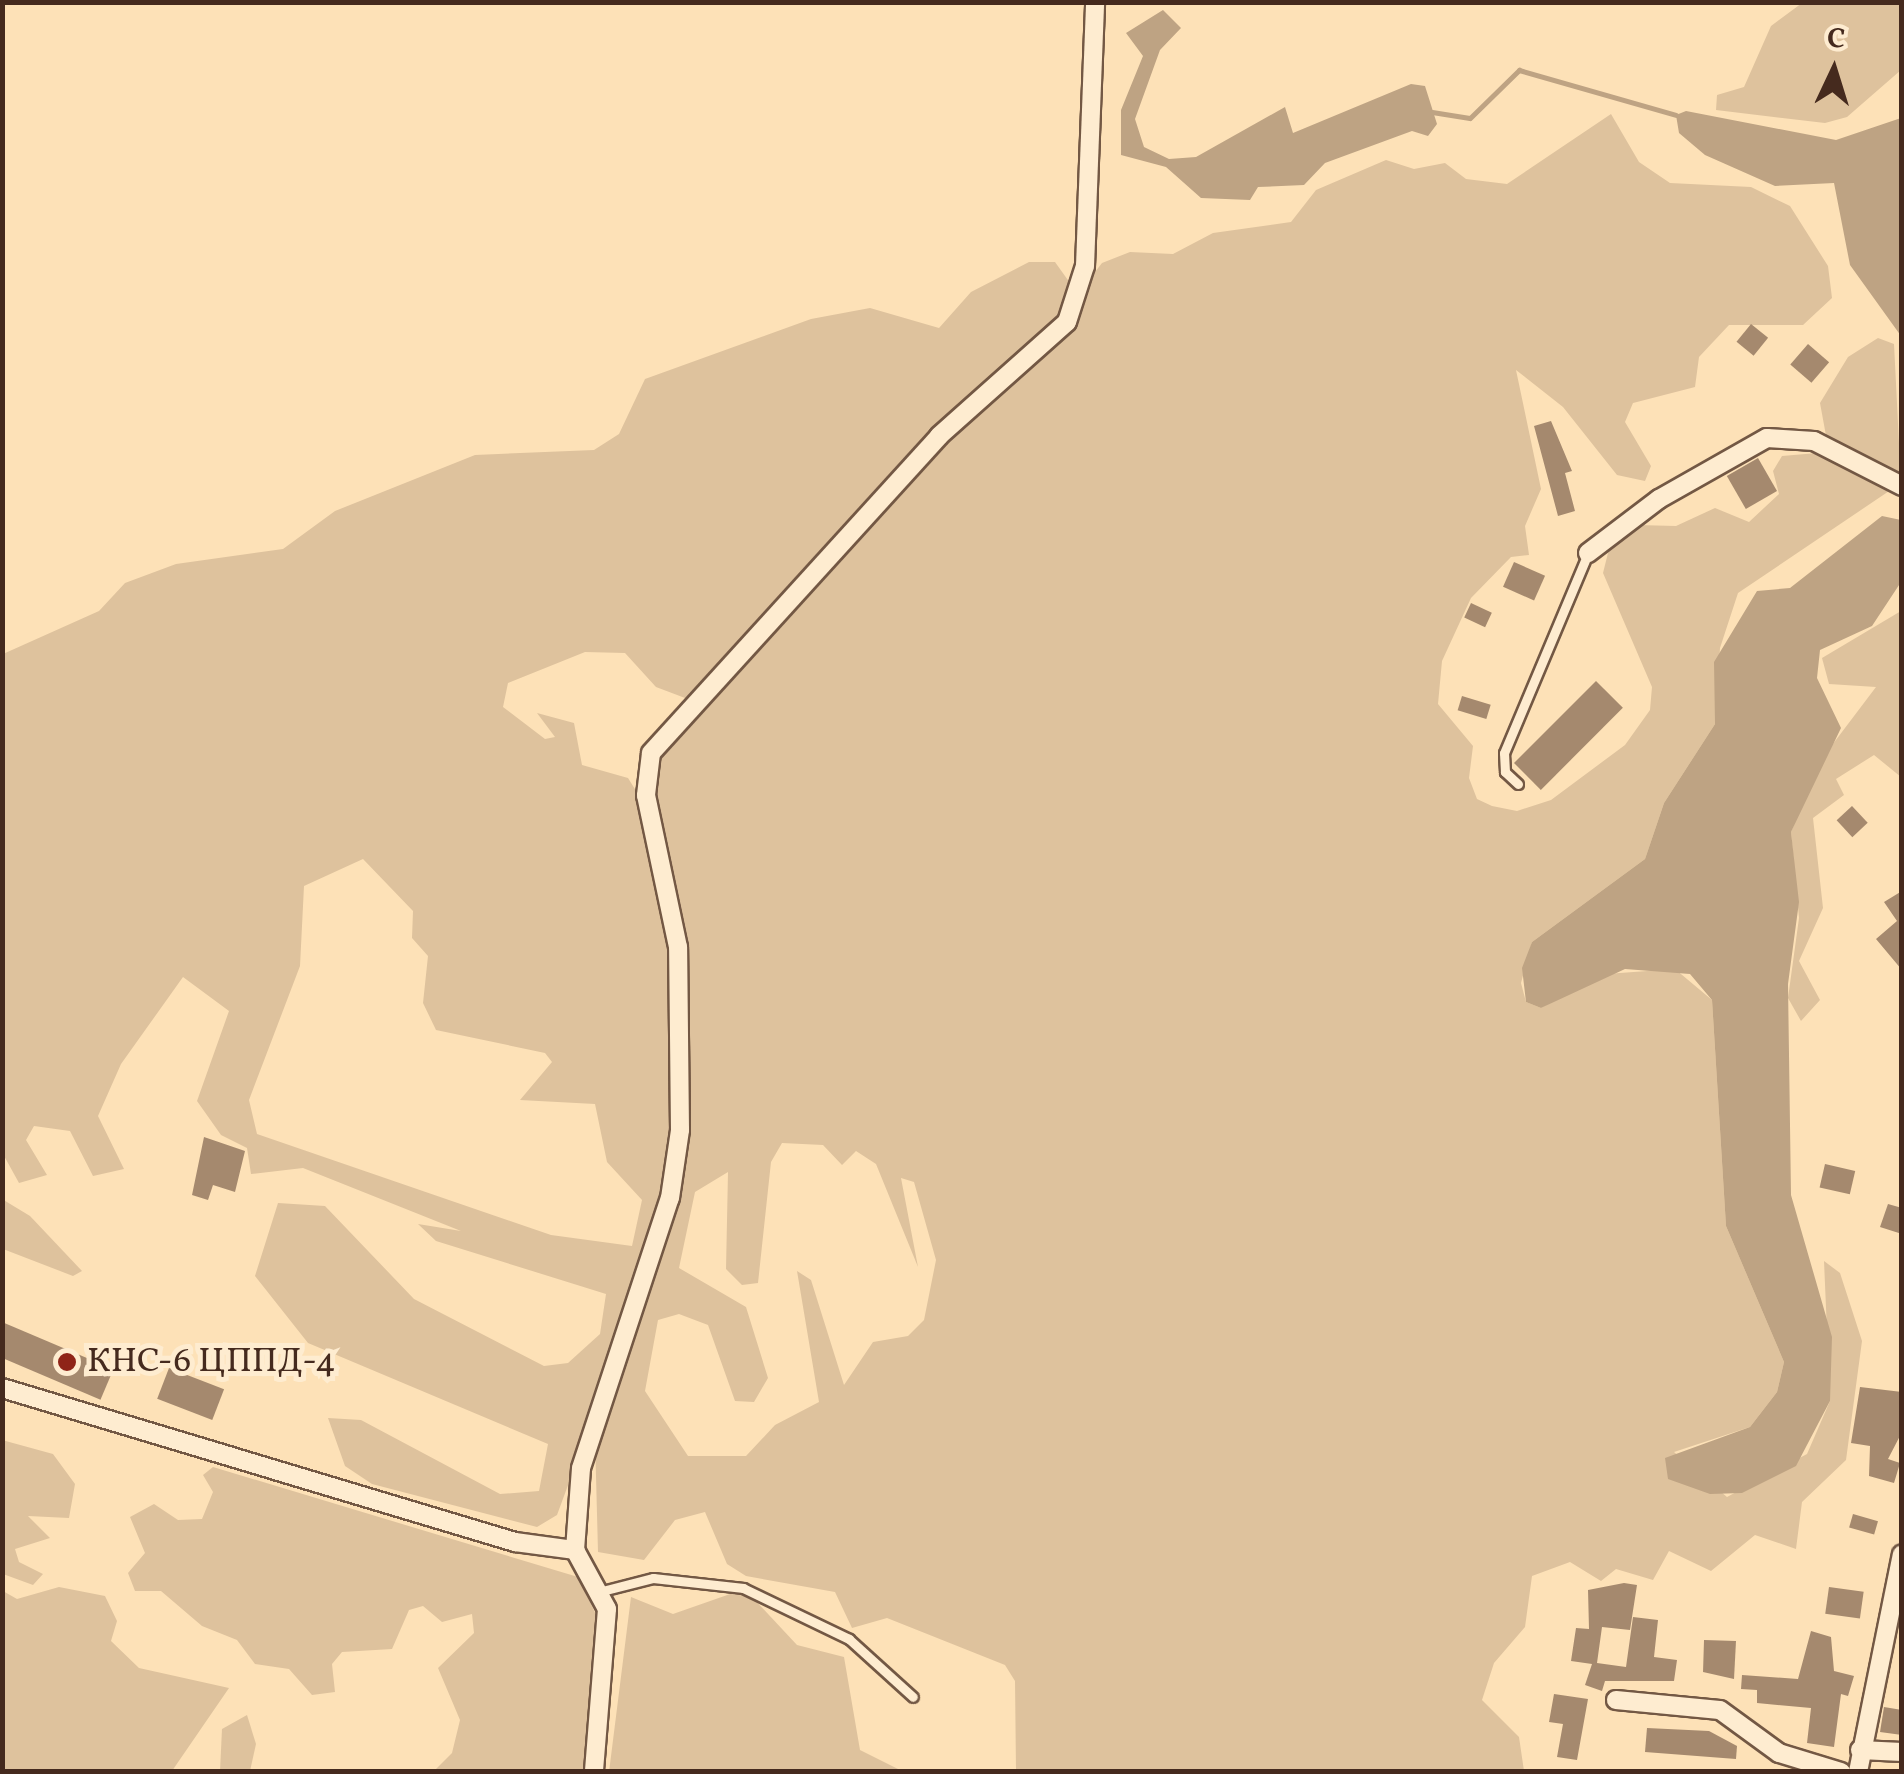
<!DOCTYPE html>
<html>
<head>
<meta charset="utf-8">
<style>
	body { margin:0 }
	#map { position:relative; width:1904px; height:1774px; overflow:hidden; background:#fde1b7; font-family:Vollkorn,serif }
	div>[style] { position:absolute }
	.green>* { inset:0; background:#dec29d }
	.water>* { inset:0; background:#bea383 }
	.stream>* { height:5px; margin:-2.5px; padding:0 2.5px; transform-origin:2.5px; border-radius:2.5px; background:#bea383 }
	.building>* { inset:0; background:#a5896e; transform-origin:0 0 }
	.roads { filter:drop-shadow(2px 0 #735844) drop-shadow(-2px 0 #735844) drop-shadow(0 2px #735844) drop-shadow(0 -2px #735844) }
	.service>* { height:9px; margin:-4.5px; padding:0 4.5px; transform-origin:4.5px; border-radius:4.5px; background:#feecd0 }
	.minor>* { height:18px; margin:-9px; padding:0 9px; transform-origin:9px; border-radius:9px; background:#feecd0 }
	.dots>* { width:28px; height:28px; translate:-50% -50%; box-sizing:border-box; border:5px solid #feecd0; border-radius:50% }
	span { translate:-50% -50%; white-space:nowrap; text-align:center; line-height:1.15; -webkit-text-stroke:10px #feecd0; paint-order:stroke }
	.poi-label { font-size:35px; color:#452a1e }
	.left { translate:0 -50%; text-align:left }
	.frame { position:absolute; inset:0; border:5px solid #452a1e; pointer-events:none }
	.north { position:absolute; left:1784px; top:20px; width:100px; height:100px; -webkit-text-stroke:8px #feecd0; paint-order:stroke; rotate:4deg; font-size:28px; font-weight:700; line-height:40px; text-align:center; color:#452a1e }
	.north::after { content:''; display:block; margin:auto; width:35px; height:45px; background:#452a1e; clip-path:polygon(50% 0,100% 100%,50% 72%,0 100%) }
</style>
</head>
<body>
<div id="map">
	<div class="green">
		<i style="clip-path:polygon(1802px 3px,1901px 3px,1901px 70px,1847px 117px,1825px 123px,1716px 110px,1717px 95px,1744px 87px,1771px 26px)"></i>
		<i style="clip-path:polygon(evenodd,1611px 114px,1639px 162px,1670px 183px,1751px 187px,1790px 206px,1828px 266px,1832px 298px,1803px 325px,1729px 325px,1699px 357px,1695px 387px,1633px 403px,1625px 422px,1651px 466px,1645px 481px,1617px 475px,1563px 407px,1516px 370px,1541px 489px,1525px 526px,1529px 555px,1511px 557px,1471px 598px,1442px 661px,1438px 704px,1473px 746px,1469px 778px,1477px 799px,1492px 806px,1517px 811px,1551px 800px,1625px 745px,1650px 710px,1652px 687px,1603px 573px,1610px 545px,1637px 525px,1676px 526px,1715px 508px,1749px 522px,1779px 494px,1773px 471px,1782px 456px,1829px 452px,1820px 403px,1848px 357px,1878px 338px,1894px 344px,1901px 483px,1738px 593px,1720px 648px,1715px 724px,1664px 803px,1645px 859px,1532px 942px,1521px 983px,1526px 1002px,1541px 1008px,1606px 974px,1675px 969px,1712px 1000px,1726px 1226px,1784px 1362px,1777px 1392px,1750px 1427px,1674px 1452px,1727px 1497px,1807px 1454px,1830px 1401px,1824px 1261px,1840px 1273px,1862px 1341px,1846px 1460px,1802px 1502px,1796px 1549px,1755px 1535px,1711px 1571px,1669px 1551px,1653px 1580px,1616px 1569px,1601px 1581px,1570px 1562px,1532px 1576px,1525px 1627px,1494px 1663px,1482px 1700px,1519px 1737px,1524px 1771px,1016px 1771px,1015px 1681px,1005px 1665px,887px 1618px,852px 1628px,835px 1592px,746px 1576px,727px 1564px,705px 1512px,675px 1520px,644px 1560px,598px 1552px,595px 1438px,581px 1450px,557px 1515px,537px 1527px,372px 1484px,345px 1466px,328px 1418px,361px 1420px,500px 1494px,539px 1491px,548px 1444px,308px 1343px,255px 1276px,278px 1203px,325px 1206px,414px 1299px,544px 1366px,568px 1363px,600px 1334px,606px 1294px,436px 1241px,418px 1224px,461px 1231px,303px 1168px,251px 1174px,247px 1148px,221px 1135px,197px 1101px,229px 1011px,183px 977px,121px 1064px,98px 1116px,124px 1169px,93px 1176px,70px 1131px,34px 1126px,26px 1140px,47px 1175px,19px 1183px,3px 1154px,3px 654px,99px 611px,125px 583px,176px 564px,283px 549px,335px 511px,475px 455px,594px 450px,619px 434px,645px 379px,811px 319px,870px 308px,939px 328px,971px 292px,1029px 262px,1055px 262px,1070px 283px,1085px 285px,1102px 263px,1130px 252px,1173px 254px,1213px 233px,1291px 222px,1316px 190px,1386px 160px,1414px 169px,1445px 163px,1466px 179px,1507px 184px,1611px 114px,585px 652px,625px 653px,656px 687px,693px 701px,638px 794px,628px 778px,582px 765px,574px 723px,537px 713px,555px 737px,545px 739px,503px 707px,508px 683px,585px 652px,1611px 114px,363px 859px,413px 911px,412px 938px,428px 956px,423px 1003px,436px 1030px,545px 1053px,552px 1062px,520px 1100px,595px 1104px,607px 1162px,642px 1200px,632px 1246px,551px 1235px,257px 1134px,249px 1100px,300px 966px,304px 886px,363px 859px,1611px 114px,782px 1143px,823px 1145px,842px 1165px,856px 1151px,876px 1164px,918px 1267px,901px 1178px,914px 1182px,936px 1260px,924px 1320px,908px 1336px,873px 1342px,844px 1385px,811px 1280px,797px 1271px,819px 1402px,775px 1425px,746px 1456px,688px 1456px,645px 1391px,658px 1320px,679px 1314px,708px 1325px,735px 1401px,754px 1402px,768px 1378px,746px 1307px,679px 1268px,695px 1192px,728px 1172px,726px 1269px,742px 1285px,758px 1283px,771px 1162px,782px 1143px)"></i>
		<i style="clip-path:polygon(1901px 611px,1901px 777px,1874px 755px,1836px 779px,1844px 795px,1813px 818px,1823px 908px,1799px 961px,1820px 1000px,1801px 1021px,1788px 998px,1799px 918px,1791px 832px,1820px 761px,1876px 687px,1829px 684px,1822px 658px)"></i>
		<i style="clip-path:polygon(2px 1199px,30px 1216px,82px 1271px,73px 1276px,3px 1249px)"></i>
		<i style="clip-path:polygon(2px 1440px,53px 1454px,75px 1484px,69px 1518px,28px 1516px,50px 1538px,15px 1549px,19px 1562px,43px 1574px,33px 1585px,3px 1574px)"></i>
		<i style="clip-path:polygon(213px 1467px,578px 1577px,597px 1617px,583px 1771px,434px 1771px,452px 1753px,460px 1720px,438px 1668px,474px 1633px,472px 1614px,442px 1622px,423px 1606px,409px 1610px,392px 1649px,342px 1652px,332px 1664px,335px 1692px,312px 1695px,289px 1669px,255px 1664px,237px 1640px,202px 1626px,161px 1591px,135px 1591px,128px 1573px,145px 1553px,130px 1517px,154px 1504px,178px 1520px,202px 1519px,213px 1492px,203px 1475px)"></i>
		<i style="clip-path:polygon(59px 1587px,105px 1596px,117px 1621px,111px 1641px,139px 1668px,229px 1688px,172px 1771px,3px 1771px,3px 1591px,17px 1599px)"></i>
		<i style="clip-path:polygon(733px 1593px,753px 1598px,797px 1645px,844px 1657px,860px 1750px,902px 1771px,609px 1772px,631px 1597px,673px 1614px)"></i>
		<i style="clip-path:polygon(247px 1715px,256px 1744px,250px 1771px,220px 1771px,222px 1729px)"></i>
	</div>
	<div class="water">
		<i style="clip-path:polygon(1163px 10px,1181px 28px,1160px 50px,1135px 119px,1144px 147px,1169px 159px,1196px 157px,1285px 107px,1293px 133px,1411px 84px,1425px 86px,1437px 124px,1428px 136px,1412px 131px,1325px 163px,1304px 185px,1258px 187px,1250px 200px,1201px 198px,1166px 167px,1121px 155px,1121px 110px,1143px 56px,1126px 33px)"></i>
		<i style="clip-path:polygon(1686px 111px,1836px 140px,1901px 118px,1901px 336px,1850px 265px,1834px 183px,1775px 186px,1705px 155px,1679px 133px,1676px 115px)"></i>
		<i style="clip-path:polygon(1882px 516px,1901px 520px,1901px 582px,1872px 626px,1820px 650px,1817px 678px,1841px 728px,1791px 832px,1799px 902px,1788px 984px,1791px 1195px,1832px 1337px,1830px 1401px,1796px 1466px,1742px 1493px,1710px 1494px,1668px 1479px,1665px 1458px,1750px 1427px,1777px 1392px,1784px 1362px,1726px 1226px,1712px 1000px,1690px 974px,1625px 969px,1541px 1008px,1526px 1002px,1522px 968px,1532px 942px,1645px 859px,1664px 803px,1715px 724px,1714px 662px,1757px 591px,1790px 588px)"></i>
	</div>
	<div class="stream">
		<i style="left:1432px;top:112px;width:38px;rotate:9deg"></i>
		<i style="left:1470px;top:118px;width:69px;rotate:-44.4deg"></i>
		<i style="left:1519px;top:70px;width:163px;rotate:16deg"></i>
	</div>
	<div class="building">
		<i style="left:1751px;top:324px;width:22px;height:23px;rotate:39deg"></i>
		<i style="left:1808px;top:344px;width:28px;height:27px;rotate:41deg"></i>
		<i style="clip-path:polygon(1551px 421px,1572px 471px,1565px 473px,1575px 511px,1558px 516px,1534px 426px)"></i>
		<i style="left:1758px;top:458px;width:38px;height:36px;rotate:60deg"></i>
		<i style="left:1514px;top:562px;width:34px;height:27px;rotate:24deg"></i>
		<i style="left:1471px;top:603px;width:23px;height:16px;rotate:25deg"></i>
		<i style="left:1596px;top:681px;width:38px;height:116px;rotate:45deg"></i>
		<i style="left:1462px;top:696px;width:30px;height:15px;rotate:17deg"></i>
		<i style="left:1852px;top:806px;width:23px;height:21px;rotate:47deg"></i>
		<i style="clip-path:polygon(1902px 891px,1902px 970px,1876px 939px,1897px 921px,1884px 902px)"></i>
		<i style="clip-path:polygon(204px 1137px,245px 1151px,235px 1192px,213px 1185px,208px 1200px,192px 1195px)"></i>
		<i style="left:1825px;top:1164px;width:31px;height:24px;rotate:13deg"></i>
		<i style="clip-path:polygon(1888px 1204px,1902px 1208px,1902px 1234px,1880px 1227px)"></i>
		<i style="left:2px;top:1322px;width:121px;height:33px;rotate:23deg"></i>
		<i style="left:169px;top:1368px;width:59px;height:33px;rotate:21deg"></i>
		<i style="clip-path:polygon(1860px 1387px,1902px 1392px,1902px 1432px,1888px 1459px,1900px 1463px,1894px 1483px,1869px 1476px,1870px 1446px,1851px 1443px)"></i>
		<i style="left:1853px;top:1514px;width:26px;height:14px;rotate:16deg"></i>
		<i style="clip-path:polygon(1624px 1583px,1637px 1585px,1630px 1630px,1602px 1627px,1597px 1663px,1626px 1667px,1633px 1617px,1658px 1620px,1654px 1657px,1677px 1660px,1674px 1681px,1605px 1681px,1602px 1691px,1585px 1685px,1592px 1664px,1571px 1661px,1576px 1628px,1589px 1629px,1588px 1590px)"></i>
		<i style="left:1829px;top:1587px;width:35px;height:27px;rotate:8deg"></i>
		<i style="clip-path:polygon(1811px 1631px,1831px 1637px,1834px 1671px,1854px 1676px,1848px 1696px,1841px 1694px,1834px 1747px,1807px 1743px,1811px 1708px,1757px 1703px,1757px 1690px,1741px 1689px,1742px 1675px,1798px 1679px)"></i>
		<i style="clip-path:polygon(1704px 1640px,1736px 1641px,1734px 1679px,1703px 1672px)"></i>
		<i style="clip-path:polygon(1554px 1694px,1588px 1699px,1577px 1760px,1557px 1757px,1563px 1724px,1549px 1722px)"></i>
		<i style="clip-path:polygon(1884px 1707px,1902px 1710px,1902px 1735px,1880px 1732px)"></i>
		<i style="clip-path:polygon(1647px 1728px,1709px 1731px,1737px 1746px,1736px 1759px,1645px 1752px)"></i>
	</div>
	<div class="roads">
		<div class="service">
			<i style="left:1518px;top:784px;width:18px;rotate:-137deg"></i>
			<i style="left:1505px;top:772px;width:19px;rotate:-93deg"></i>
			<i style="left:1504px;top:753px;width:217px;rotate:-67.2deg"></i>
			<i style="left:602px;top:1591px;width:53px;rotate:-14.3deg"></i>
			<i style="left:653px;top:1578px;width:91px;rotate:6.3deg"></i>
			<i style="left:743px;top:1588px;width:118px;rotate:25.7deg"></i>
			<i style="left:849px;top:1639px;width:86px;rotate:42.2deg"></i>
		</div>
		<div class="minor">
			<i style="left:1588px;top:553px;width:89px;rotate:-37.3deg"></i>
			<i style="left:1659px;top:499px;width:124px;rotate:-29.5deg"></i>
			<i style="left:1767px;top:438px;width:47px;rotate:3.7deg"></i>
			<i style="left:1814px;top:441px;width:99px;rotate:27.1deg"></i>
			<i style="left:2px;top:1388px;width:536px;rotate:16.71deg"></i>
			<i style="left:515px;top:1542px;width:61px;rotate:7.6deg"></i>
			<i style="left:575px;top:1550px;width:67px;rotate:61.5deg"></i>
			<i style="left:607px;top:1609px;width:164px;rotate:94.6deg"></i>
			<i style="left:575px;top:1550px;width:82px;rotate:-85.8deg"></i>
			<i style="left:581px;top:1468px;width:284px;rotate:-71.8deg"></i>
			<i style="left:670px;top:1198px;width:69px;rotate:-81.6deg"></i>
			<i style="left:680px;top:1130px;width:183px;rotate:-90.6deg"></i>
			<i style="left:678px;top:947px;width:155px;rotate:-101.9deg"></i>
			<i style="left:646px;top:795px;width:42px;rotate:-83.2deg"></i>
			<i style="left:651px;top:753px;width:428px;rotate:-47.7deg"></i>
			<i style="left:939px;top:436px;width:171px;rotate:-41.7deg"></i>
			<i style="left:1067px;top:322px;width:59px;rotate:-72.2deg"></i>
			<i style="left:1085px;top:266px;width:264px;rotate:-87.8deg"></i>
			<i style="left:1616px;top:1700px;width:104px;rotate:5.5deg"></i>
			<i style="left:1720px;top:1710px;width:73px;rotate:36.1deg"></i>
			<i style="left:1779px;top:1753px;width:65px;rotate:17deg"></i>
			<i style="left:1860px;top:1750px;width:42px;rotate:2.7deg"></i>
			<i style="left:1858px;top:1772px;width:222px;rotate:-78.6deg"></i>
		</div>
	</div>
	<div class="dots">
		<i style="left:67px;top:1362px;background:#8f2418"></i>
	</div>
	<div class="poi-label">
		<span class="left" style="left:87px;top:1362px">КНС-6 ЦППД-4</span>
	</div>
	<div class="frame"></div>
	<div class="north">С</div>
</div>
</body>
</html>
